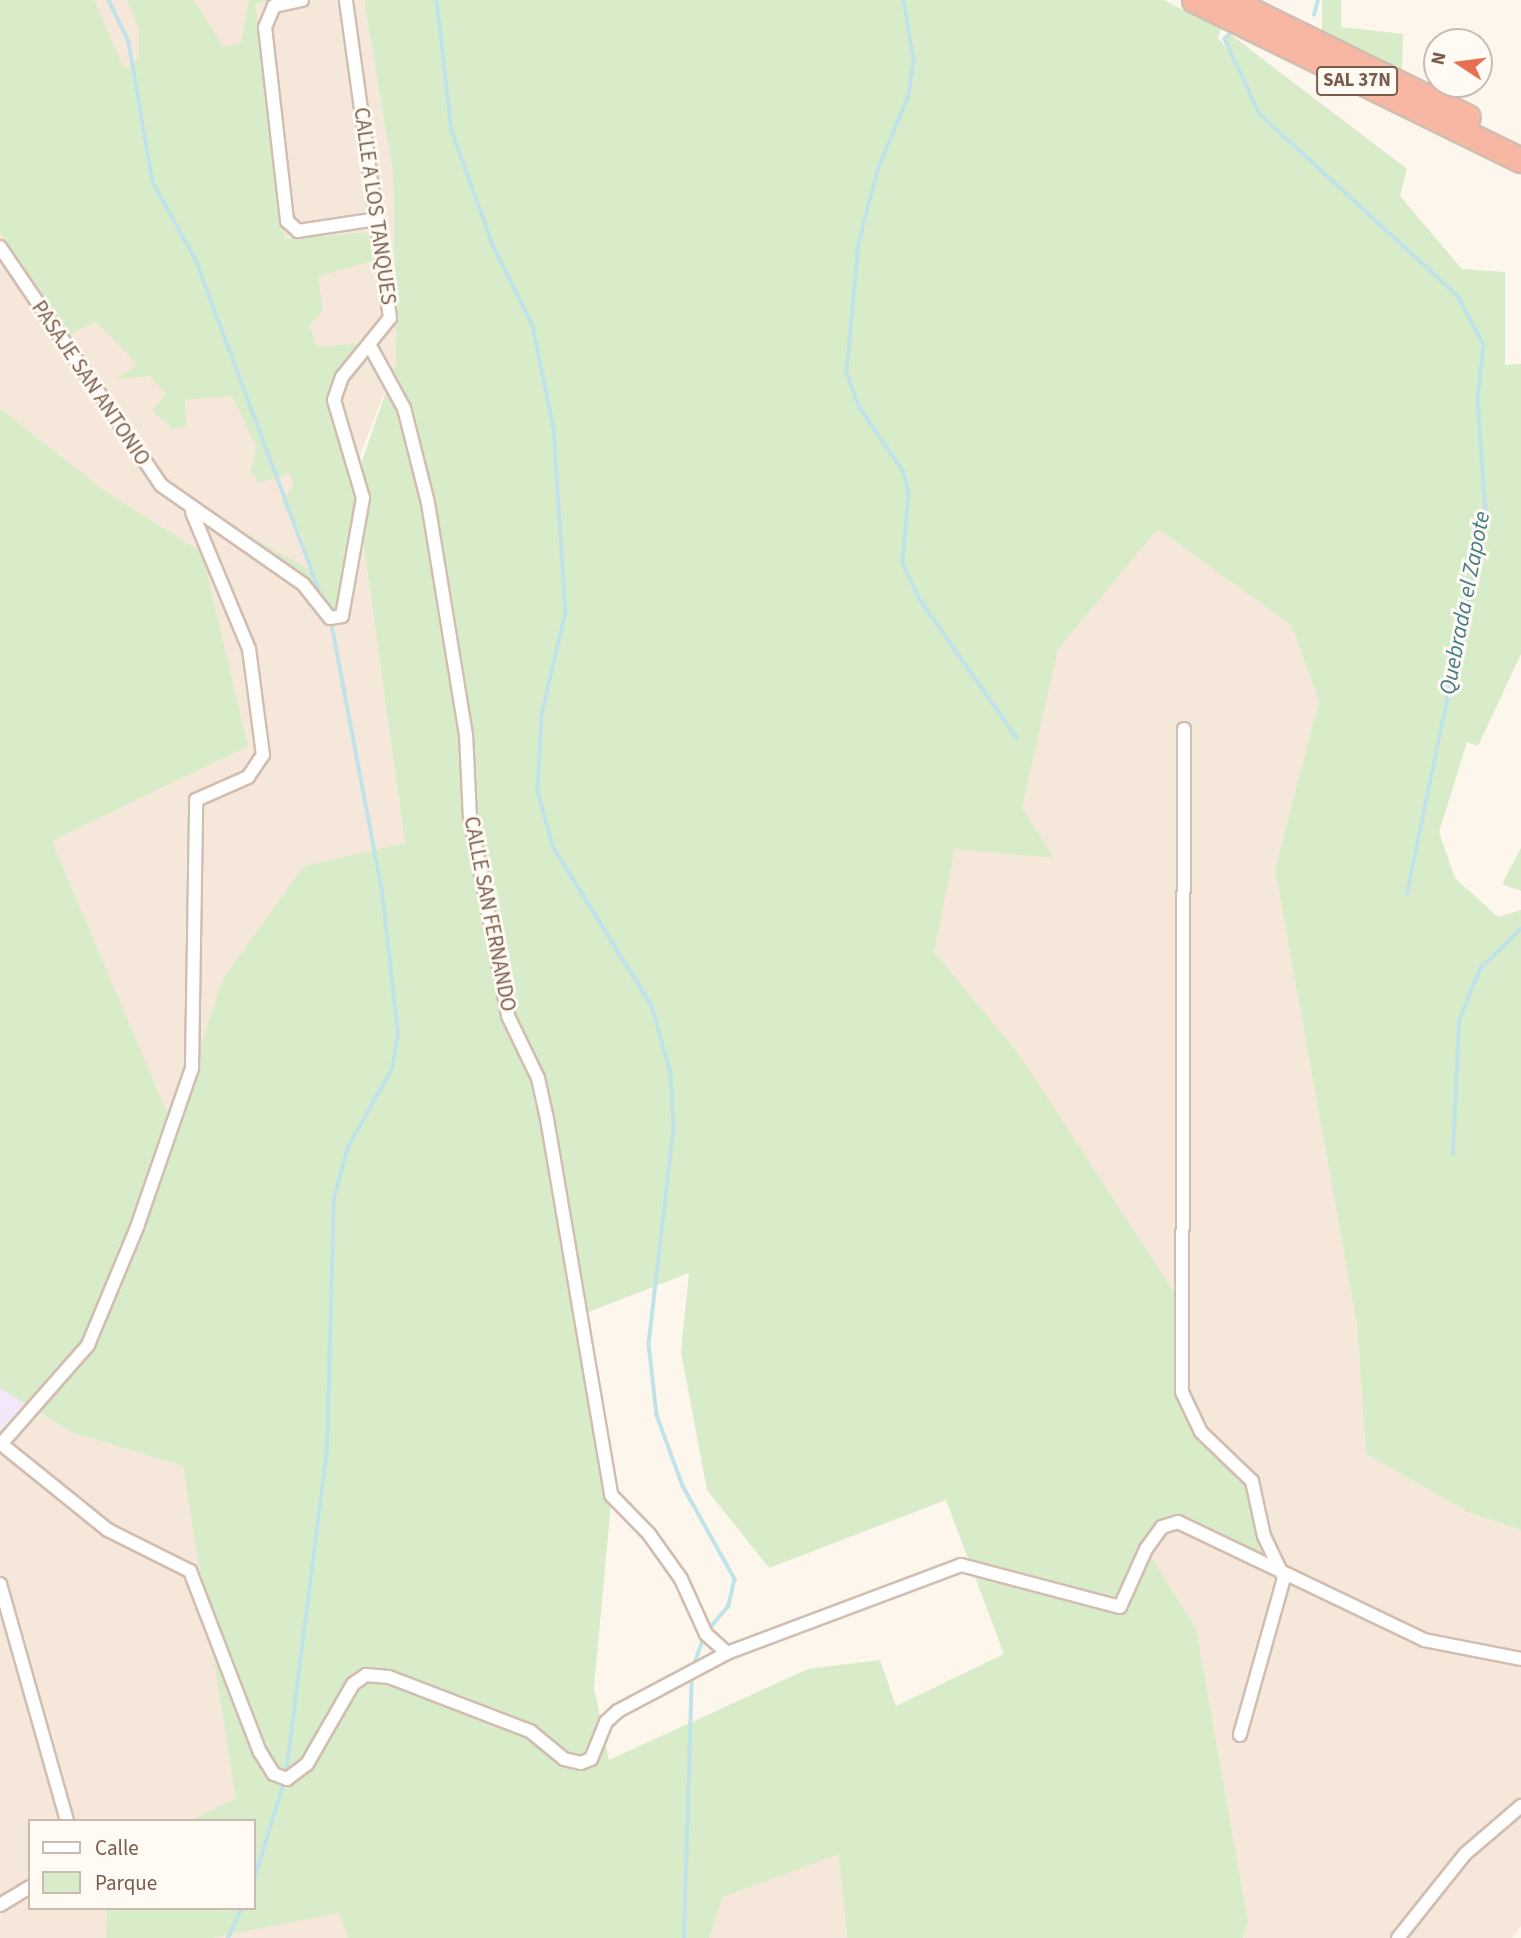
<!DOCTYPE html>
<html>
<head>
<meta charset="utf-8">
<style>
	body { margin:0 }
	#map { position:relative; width:1521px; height:1938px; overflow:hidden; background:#fdf6ec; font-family:"Source Sans 3",sans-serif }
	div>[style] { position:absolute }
	.residential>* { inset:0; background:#f5e8da }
	.education>* { inset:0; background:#f3e8fa }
	.green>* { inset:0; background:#d8ecc9 }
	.stream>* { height:3.5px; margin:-1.75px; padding:0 1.75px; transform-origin:1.75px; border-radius:1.75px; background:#bfe3e8 }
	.roads { filter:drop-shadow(2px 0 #d1beb0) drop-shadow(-2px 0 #d1beb0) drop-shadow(0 2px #d1beb0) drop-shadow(0 -2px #d1beb0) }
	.street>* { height:12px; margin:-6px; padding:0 6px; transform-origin:6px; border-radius:6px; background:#fff }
	.highway>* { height:23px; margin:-11.5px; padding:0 11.5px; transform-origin:11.5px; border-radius:11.5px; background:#f7b7a3 }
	span { translate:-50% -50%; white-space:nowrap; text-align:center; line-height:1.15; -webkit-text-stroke:6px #fffaf3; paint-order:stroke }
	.shield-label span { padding:2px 5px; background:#fffaf3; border:2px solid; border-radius:5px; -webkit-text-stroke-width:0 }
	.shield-label { font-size:19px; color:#7a5c4d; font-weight:700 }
	.street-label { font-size:21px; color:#7a5c4d }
	.water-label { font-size:23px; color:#437c86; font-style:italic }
	.legend { position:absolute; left:28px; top:1819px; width:228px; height:91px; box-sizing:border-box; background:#fffaf3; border:2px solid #cabbb1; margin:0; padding:9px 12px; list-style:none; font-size:21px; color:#7a5c4d }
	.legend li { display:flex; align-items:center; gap:14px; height:35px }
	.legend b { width:35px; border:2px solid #cabbb1 }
	.north { position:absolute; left:1423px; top:28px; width:70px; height:70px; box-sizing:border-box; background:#fffaf3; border:2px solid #cabbb1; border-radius:50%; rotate:283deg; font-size:19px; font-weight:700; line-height:28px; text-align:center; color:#7a5c4d }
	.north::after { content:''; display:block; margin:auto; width:24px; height:32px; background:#e76f51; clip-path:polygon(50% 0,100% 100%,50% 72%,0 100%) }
</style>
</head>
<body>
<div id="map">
	<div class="residential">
		<i style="clip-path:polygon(38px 0,364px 0,393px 173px,396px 363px,353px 473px,405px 843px,304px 866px,173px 1128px,52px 841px,248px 746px,202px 552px,106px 492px,0 408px,0 201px,136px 95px)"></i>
		<i style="clip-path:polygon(1158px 529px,1292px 626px,1319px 701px,1275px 869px,1357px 1325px,1366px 1454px,1470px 1513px,1521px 1530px,1521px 1926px,1512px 1938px,1243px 1938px,1248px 1922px,1196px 1628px,1146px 1549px,1201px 1432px,1097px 1178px,1019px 1054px,934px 953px,955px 848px,1022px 808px,1058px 648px)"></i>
		<i style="clip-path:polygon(0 1388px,71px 1432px,183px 1466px,237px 1798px,189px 1821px,30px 1821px,30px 1908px,107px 1908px,106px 1938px,0 1938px)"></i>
		<i style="clip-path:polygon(840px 1853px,847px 1938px,709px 1938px,723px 1897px)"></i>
		<i style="clip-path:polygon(340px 1913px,348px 1938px,212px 1938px)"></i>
	</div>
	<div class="education">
		<i style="clip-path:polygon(0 1377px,28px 1401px,0 1430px)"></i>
	</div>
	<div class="green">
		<i style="clip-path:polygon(evenodd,0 0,94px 0,123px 66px,131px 68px,139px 57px,139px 31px,127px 0,194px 0,223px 47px,241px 44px,249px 0,271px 0,255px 4px,285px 239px,373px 232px,377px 259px,318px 277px,323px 310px,309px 325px,317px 347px,363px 343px,328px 393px,331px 423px,354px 484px,396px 363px,393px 173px,364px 0,1163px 0,1221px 28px,1218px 38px,1238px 62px,1225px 39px,1230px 34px,1407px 169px,1400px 196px,1462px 269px,1505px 272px,1505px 365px,1521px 364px,1521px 654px,1478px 746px,1467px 742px,1439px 832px,1455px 878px,1498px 917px,1521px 910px,1521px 1530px,1470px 1513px,1366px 1454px,1357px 1325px,1275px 869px,1319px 701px,1292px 626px,1158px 529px,1058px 649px,1022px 808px,1054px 858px,955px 849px,934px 952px,1019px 1054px,1183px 1306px,1182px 1392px,1191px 1419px,1252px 1481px,1284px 1578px,1178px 1522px,1162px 1527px,1146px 1549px,1196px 1628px,1248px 1922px,1243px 1938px,847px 1938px,839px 1854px,723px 1897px,709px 1938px,348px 1938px,339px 1913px,212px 1938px,106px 1938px,107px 1908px,254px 1908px,254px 1821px,189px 1821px,236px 1798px,183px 1466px,71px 1432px,0 1388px,0 408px,106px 492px,202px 552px,248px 746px,52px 841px,173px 1127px,223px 979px,304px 866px,405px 843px,359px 513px,338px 612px,332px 612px,298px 572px,246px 534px,309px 569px,303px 536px,282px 503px,293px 485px,291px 473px,259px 483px,251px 471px,256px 446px,232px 396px,185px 400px,186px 427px,173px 429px,152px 410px,166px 394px,150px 376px,114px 380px,138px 365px,96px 321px,70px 334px,0 232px,0 0,1281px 134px,1458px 296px,1464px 308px,1457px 297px,1281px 134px,0 0,689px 1273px,681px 1352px,707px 1490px,769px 1568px,946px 1500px,1004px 1654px,896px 1706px,880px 1660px,808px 1669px,609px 1760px,594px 1687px,613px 1482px,573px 1318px,689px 1273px)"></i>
		<i style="clip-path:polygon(1322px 0,1341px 0,1341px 27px,1403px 34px,1402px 73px,1322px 32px)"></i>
		<i style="clip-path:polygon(1521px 848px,1521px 891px,1502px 884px)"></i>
	</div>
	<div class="stream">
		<i style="left:109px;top:0;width:47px;rotate:64.5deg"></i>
		<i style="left:129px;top:42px;width:142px;rotate:80.3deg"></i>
		<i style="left:153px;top:182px;width:89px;rotate:61.1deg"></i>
		<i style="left:196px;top:260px;width:365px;rotate:69.5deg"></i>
		<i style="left:437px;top:0;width:132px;rotate:83.5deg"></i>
		<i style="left:452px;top:131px;width:121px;rotate:70.2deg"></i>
		<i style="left:493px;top:245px;width:90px;rotate:63.7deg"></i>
		<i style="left:533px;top:326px;width:104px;rotate:78.4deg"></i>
		<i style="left:554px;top:428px;width:184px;rotate:86.3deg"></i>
		<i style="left:566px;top:612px;width:106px;rotate:103.1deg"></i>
		<i style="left:542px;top:715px;width:77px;rotate:93deg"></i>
		<i style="left:538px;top:792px;width:58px;rotate:74.1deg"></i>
		<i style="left:554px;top:848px;width:186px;rotate:58.2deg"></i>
		<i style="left:652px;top:1006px;width:70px;rotate:74.2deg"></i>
		<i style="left:671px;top:1073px;width:55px;rotate:86.9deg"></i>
		<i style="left:674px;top:1128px;width:217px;rotate:96.6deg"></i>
		<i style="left:649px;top:1344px;width:71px;rotate:83.6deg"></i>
		<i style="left:657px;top:1415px;width:76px;rotate:69.9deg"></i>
		<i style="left:683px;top:1486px;width:107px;rotate:60.8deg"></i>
		<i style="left:735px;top:1579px;width:28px;rotate:103deg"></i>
		<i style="left:729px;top:1606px;width:31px;rotate:130deg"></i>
		<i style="left:904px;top:0;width:61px;rotate:80.5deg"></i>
		<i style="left:914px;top:60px;width:36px;rotate:98deg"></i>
		<i style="left:909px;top:96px;width:77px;rotate:112.9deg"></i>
		<i style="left:879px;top:167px;width:79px;rotate:104.7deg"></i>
		<i style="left:859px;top:243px;width:131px;rotate:95.3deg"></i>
		<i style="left:847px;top:373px;width:37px;rotate:70deg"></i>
		<i style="left:860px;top:408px;width:78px;rotate:55.5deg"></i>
		<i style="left:904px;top:472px;width:22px;rotate:77deg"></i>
		<i style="left:909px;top:493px;width:70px;rotate:94.9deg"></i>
		<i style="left:903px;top:563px;width:38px;rotate:65deg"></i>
		<i style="left:919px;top:598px;width:171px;rotate:55deg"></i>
		<i style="left:1314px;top:15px;width:16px;rotate:-75deg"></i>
		<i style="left:1230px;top:34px;width:7px;rotate:135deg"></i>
		<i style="left:1225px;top:39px;width:83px;rotate:65deg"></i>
		<i style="left:1260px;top:114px;width:269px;rotate:42.6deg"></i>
		<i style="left:1458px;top:296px;width:55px;rotate:62deg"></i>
		<i style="left:1484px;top:345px;width:55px;rotate:96.2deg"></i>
		<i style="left:1478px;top:400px;width:114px;rotate:86deg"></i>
		<i style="left:1486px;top:514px;width:388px;rotate:101.7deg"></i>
		<i style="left:1453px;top:1154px;width:133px;rotate:-87.4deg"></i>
		<i style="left:1459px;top:1021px;width:56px;rotate:-68deg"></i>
		<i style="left:1480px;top:969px;width:57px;rotate:-44.3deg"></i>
		<i style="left:693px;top:1667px;width:33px;rotate:-70deg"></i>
		<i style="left:286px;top:1774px;width:329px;rotate:-82.8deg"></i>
		<i style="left:327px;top:1448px;width:250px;rotate:-88.4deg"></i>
		<i style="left:334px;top:1198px;width:53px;rotate:-74.6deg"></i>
		<i style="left:348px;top:1147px;width:90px;rotate:-60.6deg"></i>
		<i style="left:392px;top:1069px;width:36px;rotate:-80deg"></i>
		<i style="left:398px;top:1034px;width:143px;rotate:-96.4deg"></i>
		<i style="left:382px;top:892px;width:275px;rotate:-100.7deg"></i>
		<i style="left:254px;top:1880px;width:102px;rotate:-73deg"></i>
		<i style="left:228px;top:1938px;width:33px;rotate:-65deg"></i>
		<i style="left:684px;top:1938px;width:264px;rotate:-88.3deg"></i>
	</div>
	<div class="roads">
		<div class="street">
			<i style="left:302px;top:0;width:29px;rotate:168deg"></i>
			<i style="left:274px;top:6px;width:23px;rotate:113deg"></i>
			<i style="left:265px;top:27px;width:195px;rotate:83.5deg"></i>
			<i style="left:287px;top:221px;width:15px;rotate:42deg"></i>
			<i style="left:298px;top:231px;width:80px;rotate:-8.6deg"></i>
			<i style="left:0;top:247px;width:287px;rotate:55.9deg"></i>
			<i style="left:161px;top:485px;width:173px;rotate:34.9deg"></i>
			<i style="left:303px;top:584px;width:43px;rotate:51.5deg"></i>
			<i style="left:330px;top:618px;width:12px;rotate:-9deg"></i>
			<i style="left:342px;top:616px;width:120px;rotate:-79.9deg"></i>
			<i style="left:363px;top:498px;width:102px;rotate:-106.5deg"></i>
			<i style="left:334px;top:400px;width:24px;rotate:-71deg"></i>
			<i style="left:342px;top:377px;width:76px;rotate:-50.9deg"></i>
			<i style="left:390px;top:318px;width:321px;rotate:-97.9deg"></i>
			<i style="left:370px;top:346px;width:71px;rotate:61.3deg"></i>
			<i style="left:404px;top:408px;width:98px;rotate:75.8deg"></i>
			<i style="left:428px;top:503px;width:234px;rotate:80.7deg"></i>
			<i style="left:466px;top:734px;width:84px;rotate:87.3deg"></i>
			<i style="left:470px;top:818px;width:202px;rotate:79.1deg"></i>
			<i style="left:508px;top:1016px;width:69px;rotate:64.2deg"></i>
			<i style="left:538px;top:1078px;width:42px;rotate:77.6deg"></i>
			<i style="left:547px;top:1119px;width:381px;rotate:80.3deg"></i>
			<i style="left:611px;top:1495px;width:54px;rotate:45.7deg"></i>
			<i style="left:649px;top:1534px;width:55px;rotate:54.6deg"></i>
			<i style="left:681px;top:1579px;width:60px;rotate:65.6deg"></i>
			<i style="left:706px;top:1634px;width:28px;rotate:42deg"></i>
			<i style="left:1184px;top:729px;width:663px;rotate:90.17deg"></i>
			<i style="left:1182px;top:1392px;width:44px;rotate:64.6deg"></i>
			<i style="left:1201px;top:1432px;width:71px;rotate:43.9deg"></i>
			<i style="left:1252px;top:1481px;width:56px;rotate:77.7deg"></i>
			<i style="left:1264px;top:1536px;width:47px;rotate:64.5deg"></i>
			<i style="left:1284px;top:1578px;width:163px;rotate:105.7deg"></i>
			<i style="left:0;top:1443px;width:139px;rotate:38.9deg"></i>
			<i style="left:108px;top:1530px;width:92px;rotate:26.6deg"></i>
			<i style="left:190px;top:1571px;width:194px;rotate:68.9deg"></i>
			<i style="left:260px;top:1752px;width:26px;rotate:58deg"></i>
			<i style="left:274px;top:1774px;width:14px;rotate:21deg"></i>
			<i style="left:287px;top:1779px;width:25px;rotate:-37deg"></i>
			<i style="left:307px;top:1764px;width:92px;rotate:-60.1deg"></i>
			<i style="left:353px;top:1684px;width:16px;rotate:-35deg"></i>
			<i style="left:366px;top:1675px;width:23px;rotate:5deg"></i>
			<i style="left:389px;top:1677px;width:151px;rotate:21deg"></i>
			<i style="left:530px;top:1731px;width:44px;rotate:39.5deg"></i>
			<i style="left:564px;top:1759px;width:17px;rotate:13deg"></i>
			<i style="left:581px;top:1763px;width:11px;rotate:-22deg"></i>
			<i style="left:591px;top:1759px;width:40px;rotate:-68deg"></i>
			<i style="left:606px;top:1722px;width:16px;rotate:-43deg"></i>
			<i style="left:618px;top:1711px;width:123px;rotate:-28deg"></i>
			<i style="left:727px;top:1653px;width:250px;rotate:-20.6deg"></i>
			<i style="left:961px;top:1565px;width:164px;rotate:14.8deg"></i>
			<i style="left:1120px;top:1607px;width:64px;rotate:-65.9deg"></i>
			<i style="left:1146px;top:1549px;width:27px;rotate:-54deg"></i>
			<i style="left:1162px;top:1527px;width:17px;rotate:-17deg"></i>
			<i style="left:1178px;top:1522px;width:273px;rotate:25.6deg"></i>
			<i style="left:1424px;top:1640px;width:99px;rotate:11.1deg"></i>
			<i style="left:2px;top:1443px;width:130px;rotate:-48.7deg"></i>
			<i style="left:88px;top:1345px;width:128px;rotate:-67.4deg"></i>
			<i style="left:137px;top:1227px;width:168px;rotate:-70.9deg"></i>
			<i style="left:192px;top:1068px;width:268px;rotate:-89.1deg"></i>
			<i style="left:196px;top:800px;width:57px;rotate:-23.9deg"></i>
			<i style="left:248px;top:777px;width:27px;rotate:-56deg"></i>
			<i style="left:263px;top:755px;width:107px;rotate:-97.5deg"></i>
			<i style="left:249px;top:649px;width:148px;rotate:-112.6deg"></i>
			<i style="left:0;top:1584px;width:246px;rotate:74.2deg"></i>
			<i style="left:0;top:1905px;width:35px;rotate:-31deg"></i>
			<i style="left:1398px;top:1938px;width:107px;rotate:-51.4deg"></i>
			<i style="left:1465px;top:1854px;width:74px;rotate:-40.6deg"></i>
		</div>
		<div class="highway">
			<i style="left:1194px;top:0;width:364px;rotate:26.1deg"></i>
			<i style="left:1230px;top:0;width:265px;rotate:26.2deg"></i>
		</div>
	</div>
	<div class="shield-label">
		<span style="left:1357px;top:81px">SAL 37N</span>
	</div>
	<div class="street-label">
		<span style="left:375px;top:206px;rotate:82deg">CALLE A LOS TANQUES</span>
		<span style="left:91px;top:383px;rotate:56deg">PASAJE SAN ANTONIO</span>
		<span style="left:490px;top:914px;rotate:79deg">CALLE SAN FERNANDO</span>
	</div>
	<div class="water-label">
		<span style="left:1465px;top:603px;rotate:-79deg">Quebrada el Zapote</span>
	</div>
	<ul class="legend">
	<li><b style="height:9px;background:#fff"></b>Calle</li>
	<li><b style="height:19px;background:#d8ecc9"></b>Parque</li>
	</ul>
	<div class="north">N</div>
</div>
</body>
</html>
